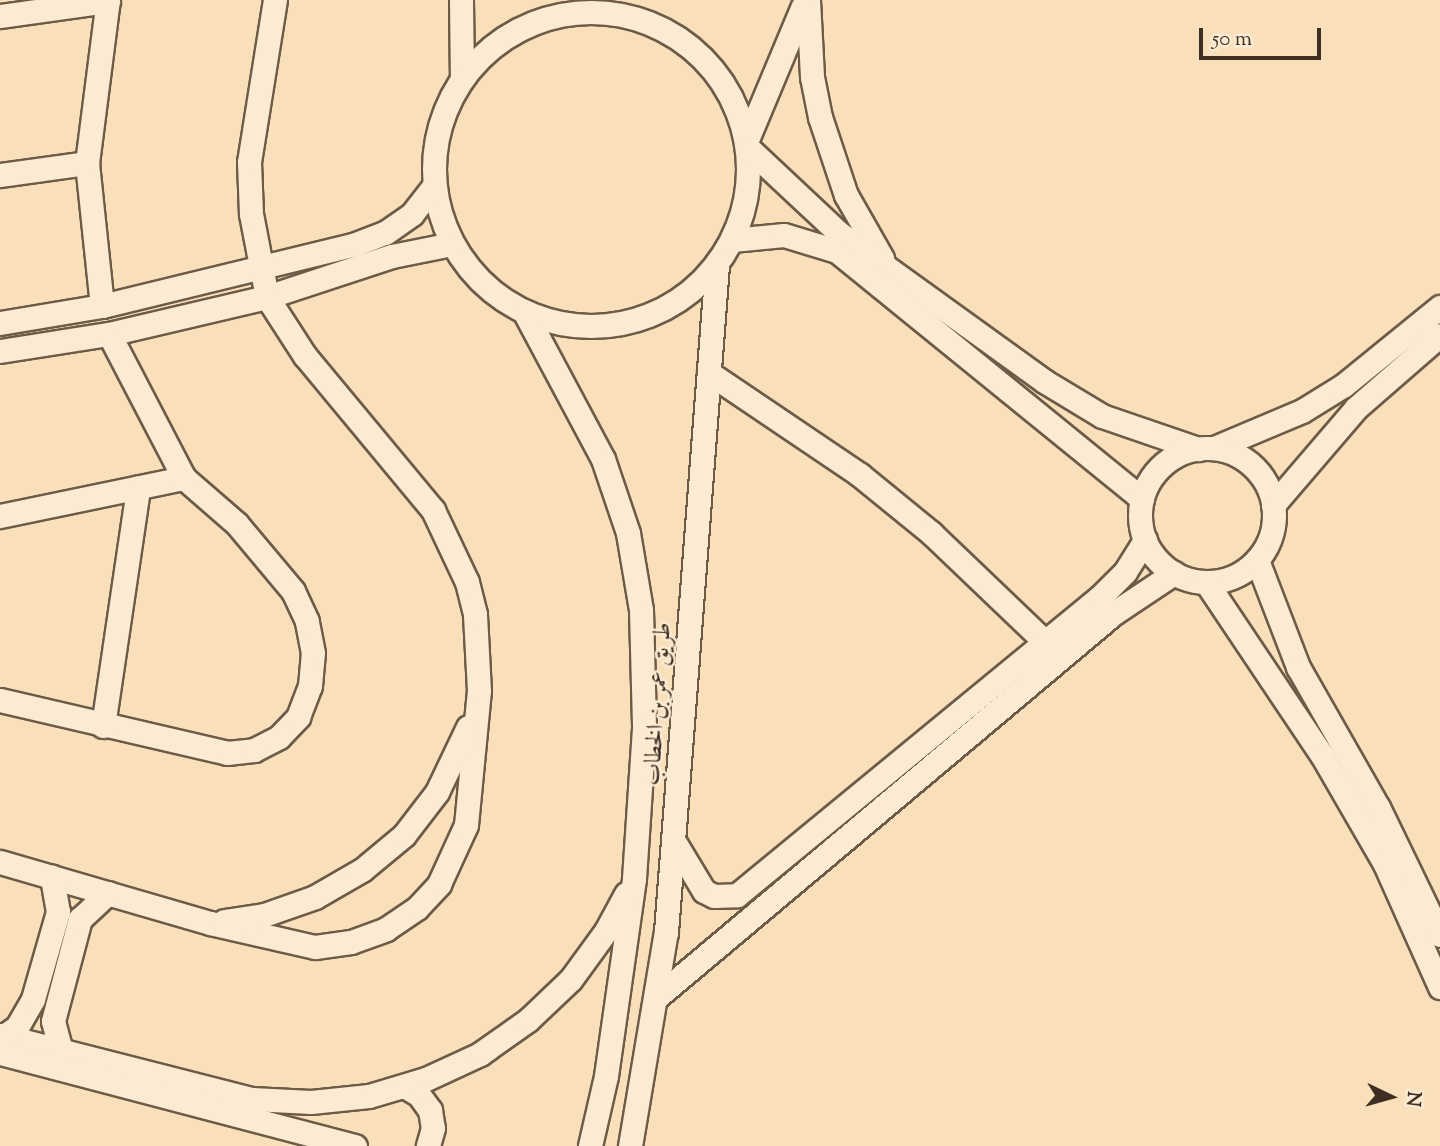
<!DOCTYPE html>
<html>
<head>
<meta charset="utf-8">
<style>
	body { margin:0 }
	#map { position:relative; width:1440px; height:1146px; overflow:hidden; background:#f9e0bb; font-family:"Sorts Mill Goudy",Amiri,serif }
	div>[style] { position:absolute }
	.roads { filter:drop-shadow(2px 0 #6d5b48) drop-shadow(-2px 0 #6d5b48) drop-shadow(0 2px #6d5b48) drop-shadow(0 -2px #6d5b48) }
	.minor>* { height:23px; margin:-11.5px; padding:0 11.5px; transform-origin:11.5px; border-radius:11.5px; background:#fbebd3 }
	.minor>.ring { margin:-11.5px; padding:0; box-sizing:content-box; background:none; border:23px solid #fbebd3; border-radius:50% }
	span { translate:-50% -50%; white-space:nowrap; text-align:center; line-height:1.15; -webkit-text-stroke:5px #fbebd3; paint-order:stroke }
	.street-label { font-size:24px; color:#3e2f22 }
	.north { position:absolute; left:1356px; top:1062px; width:70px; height:70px; -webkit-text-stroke:5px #fbebd3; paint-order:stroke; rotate:95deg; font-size:19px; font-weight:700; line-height:28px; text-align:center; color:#3e2f22 }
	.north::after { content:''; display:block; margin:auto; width:24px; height:32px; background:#3e2f22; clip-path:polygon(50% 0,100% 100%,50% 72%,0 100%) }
	.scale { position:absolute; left:1199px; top:28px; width:122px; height:32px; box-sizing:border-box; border:4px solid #3e2f22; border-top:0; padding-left:9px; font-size:21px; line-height:24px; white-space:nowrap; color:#3e2f22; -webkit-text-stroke:5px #fbebd3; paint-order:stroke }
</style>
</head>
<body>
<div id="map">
	<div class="roads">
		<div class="minor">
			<i style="left:461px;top:0;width:79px;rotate:89.3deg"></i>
			<i style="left:808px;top:0;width:77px;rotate:87deg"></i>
			<i style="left:812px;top:77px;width:41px;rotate:78.7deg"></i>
			<i style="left:820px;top:117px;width:82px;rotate:71.6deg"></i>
			<i style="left:846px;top:195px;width:73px;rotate:60.3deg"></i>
			<i class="ring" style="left:434px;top:12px;width:291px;height:291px"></i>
			<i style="left:0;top:16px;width:109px;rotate:-7.9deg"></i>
			<i style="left:746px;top:142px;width:147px;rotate:-67.3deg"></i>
			<i style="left:747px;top:147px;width:126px;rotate:43.1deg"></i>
			<i style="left:839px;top:233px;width:253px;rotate:35.8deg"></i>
			<i style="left:1044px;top:381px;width:68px;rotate:31.1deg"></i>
			<i style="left:1102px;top:416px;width:102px;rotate:19deg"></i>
			<i style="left:0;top:175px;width:88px;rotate:-7.9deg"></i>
			<i style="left:732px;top:240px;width:52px;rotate:-5.5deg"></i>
			<i style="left:784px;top:235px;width:55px;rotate:16.8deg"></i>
			<i style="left:837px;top:251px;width:393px;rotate:39.1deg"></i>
			<i style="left:102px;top:306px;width:144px;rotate:-96deg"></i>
			<i style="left:87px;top:163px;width:164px;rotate:-82.7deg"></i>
			<i style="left:525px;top:313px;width:166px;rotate:61.9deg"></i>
			<i style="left:603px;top:459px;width:78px;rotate:71.3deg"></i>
			<i style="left:628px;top:533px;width:78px;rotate:80.4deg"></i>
			<i style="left:641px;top:610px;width:118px;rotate:88.5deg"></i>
			<i style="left:644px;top:728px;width:151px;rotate:93.8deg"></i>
			<i style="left:634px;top:879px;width:199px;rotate:98.1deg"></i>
			<i style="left:606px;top:1076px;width:72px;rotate:102.9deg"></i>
			<i style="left:0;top:323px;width:103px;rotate:-9.5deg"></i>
			<i style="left:102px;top:306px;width:258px;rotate:-13.7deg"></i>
			<i style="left:353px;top:245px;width:34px;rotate:-21deg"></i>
			<i style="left:385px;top:233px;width:33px;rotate:-35deg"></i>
			<i style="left:412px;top:214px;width:36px;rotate:-52deg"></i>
			<i style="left:0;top:351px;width:110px;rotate:-8.9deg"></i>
			<i style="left:109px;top:334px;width:162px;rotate:-13.2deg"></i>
			<i style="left:267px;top:297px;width:132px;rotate:-18.2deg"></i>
			<i style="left:392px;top:256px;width:61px;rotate:-11.3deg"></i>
			<i style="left:709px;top:373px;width:182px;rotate:34deg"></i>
			<i style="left:860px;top:475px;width:92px;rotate:39.2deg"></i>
			<i style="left:931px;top:533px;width:159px;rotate:43.7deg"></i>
			<i style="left:1214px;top:448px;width:95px;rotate:-22.8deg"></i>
			<i style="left:1302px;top:411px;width:49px;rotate:-31.8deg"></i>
			<i style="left:1344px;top:385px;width:124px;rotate:-39.1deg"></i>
			<i class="ring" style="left:1140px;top:448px;width:111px;height:111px"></i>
			<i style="left:1273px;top:505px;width:128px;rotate:-49.4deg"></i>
			<i style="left:1356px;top:408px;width:111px;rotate:-41deg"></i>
			<i style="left:0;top:516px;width:188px;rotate:-11.7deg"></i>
			<i style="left:1257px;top:560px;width:115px;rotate:69deg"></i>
			<i style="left:1298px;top:667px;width:161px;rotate:60.3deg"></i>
			<i style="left:1378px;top:807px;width:142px;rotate:64.2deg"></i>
			<i style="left:1206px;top:582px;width:208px;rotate:56.2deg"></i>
			<i style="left:1322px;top:755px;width:126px;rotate:60deg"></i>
			<i style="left:1385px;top:864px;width:135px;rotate:65.9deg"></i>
			<i style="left:0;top:700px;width:233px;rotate:13.1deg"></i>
			<i style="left:227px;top:753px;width:27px;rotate:-6deg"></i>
			<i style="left:254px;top:750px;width:28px;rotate:-27deg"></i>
			<i style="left:279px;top:737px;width:28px;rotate:-46deg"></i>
			<i style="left:298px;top:717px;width:33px;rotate:-69deg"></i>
			<i style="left:310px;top:686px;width:33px;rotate:-85deg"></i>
			<i style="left:313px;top:653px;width:33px;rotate:-101deg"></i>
			<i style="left:307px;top:621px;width:33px;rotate:-115deg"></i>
			<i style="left:293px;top:591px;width:87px;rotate:-129.9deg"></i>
			<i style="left:237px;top:524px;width:70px;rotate:-139deg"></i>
			<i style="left:184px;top:478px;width:162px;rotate:-117.5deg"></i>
			<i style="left:103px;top:726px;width:241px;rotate:-81.6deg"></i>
			<i style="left:675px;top:843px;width:56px;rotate:58.9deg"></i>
			<i style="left:704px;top:891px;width:11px;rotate:27deg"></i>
			<i style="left:714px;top:896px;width:23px;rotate:-2deg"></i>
			<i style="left:737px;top:895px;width:468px;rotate:-39.4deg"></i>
			<i style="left:1099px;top:598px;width:37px;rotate:-45deg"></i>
			<i style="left:1125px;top:572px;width:38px;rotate:-58deg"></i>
			<i style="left:0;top:862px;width:219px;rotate:16.2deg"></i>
			<i style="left:210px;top:923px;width:108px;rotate:12.9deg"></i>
			<i style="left:315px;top:947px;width:36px;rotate:-8deg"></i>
			<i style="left:351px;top:942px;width:37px;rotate:-20deg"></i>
			<i style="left:386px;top:929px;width:37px;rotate:-34deg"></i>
			<i style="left:417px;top:908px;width:33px;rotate:-47deg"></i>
			<i style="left:439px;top:884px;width:65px;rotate:-65.4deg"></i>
			<i style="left:466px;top:825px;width:135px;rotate:-84.5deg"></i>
			<i style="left:479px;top:691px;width:77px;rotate:-93deg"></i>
			<i style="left:475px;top:614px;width:33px;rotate:-104deg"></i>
			<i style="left:467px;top:582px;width:80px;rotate:-115.3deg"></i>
			<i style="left:433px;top:510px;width:200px;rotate:-129.7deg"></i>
			<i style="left:305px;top:356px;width:70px;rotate:-122.8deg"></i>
			<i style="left:267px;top:297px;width:85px;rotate:-100.9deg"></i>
			<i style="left:251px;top:214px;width:52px;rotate:-92.2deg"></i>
			<i style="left:249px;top:162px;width:164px;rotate:-80.9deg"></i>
			<i style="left:224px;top:921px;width:40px;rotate:-8.5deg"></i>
			<i style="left:264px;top:915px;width:54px;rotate:-19.4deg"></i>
			<i style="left:315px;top:897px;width:54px;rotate:-29.9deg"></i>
			<i style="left:362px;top:870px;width:55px;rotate:-39.8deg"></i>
			<i style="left:404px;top:835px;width:54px;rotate:-52.5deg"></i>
			<i style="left:437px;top:792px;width:72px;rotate:-64.5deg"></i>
			<i style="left:658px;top:996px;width:596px;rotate:-40.03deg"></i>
			<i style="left:1114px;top:613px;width:72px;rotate:-33.7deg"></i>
			<i style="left:0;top:1035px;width:260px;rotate:14.3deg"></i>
			<i style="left:252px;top:1099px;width:59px;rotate:2.9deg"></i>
			<i style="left:311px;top:1102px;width:58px;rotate:-5.9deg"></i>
			<i style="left:369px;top:1096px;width:59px;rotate:-16.6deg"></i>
			<i style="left:426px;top:1079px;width:60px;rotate:-24.8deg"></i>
			<i style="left:480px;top:1054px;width:59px;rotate:-35.3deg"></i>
			<i style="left:528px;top:1020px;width:59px;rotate:-43.6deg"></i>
			<i style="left:571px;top:979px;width:59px;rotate:-53.9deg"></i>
			<i style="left:606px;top:931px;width:42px;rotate:-61.6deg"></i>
			<i style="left:4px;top:1036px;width:16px;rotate:-35deg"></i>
			<i style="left:17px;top:1027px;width:32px;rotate:-60deg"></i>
			<i style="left:33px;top:999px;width:91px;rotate:-74deg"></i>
			<i style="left:58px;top:912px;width:36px;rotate:-100deg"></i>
			<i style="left:61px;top:1051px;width:31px;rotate:-105deg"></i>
			<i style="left:53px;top:1021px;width:106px;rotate:-75.2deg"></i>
			<i style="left:80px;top:919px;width:38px;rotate:-43deg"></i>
			<i style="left:0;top:1053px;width:367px;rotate:14.7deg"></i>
			<i style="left:404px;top:1086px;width:17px;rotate:31deg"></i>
			<i style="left:419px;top:1095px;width:19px;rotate:54deg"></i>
			<i style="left:430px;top:1110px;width:18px;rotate:81deg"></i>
			<i style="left:433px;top:1128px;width:19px;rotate:106deg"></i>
			<i style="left:630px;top:1146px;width:217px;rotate:-80.5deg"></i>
			<i style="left:666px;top:932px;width:670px;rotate:-85.63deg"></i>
		</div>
	</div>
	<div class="street-label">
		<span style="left:659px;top:704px;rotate:-86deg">طريق عمر بن الخطاب</span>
	</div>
	<div class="north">N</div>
	<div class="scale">50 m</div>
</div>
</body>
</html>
